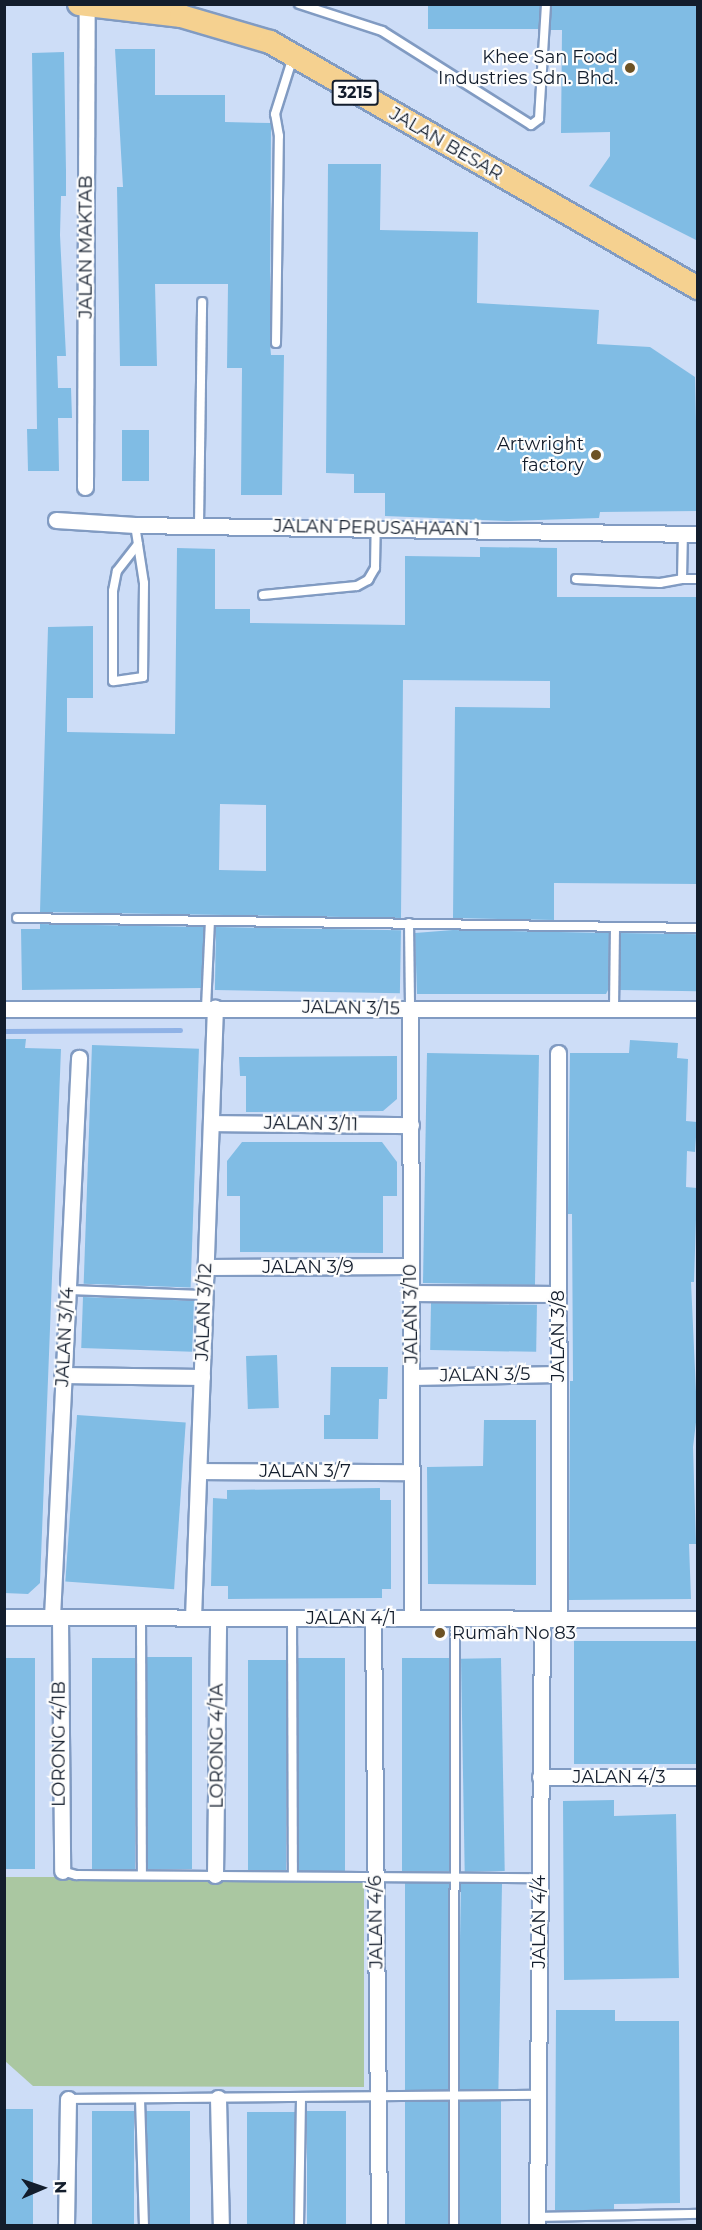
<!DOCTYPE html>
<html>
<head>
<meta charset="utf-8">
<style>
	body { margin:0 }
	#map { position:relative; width:702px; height:2230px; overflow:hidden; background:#cdddf7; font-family:Montserrat,sans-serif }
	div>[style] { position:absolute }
	.green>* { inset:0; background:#aac7a1 }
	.stream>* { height:5px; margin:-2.5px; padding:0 2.5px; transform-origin:2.5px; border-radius:2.5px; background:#8fb2e6 }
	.building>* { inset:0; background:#80bce4; transform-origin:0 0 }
	.roads { filter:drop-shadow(2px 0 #819bc2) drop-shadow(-2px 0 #819bc2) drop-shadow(0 2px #819bc2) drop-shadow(0 -2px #819bc2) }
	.lane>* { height:8px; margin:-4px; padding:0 4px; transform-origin:4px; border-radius:4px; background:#fff }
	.street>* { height:15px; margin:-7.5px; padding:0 7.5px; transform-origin:7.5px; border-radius:7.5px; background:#fff }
	.primary>* { height:22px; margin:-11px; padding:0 11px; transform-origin:11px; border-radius:11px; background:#f5d190 }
	.dots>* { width:16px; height:16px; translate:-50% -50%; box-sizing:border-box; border:3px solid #fdfdfd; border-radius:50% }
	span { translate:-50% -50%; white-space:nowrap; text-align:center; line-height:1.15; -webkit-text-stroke:4.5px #fdfdfd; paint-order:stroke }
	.shield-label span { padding:2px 4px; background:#fdfdfd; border:2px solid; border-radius:4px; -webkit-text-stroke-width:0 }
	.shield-label { font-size:16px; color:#131d2c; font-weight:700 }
	.poi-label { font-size:18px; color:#131d2c }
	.right { translate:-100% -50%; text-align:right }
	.left { translate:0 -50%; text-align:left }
	.street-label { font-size:18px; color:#131d2c }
	.frame { position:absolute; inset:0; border:6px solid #131d2c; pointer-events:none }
	.north { position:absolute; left:12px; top:2158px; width:60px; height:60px; -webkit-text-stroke:4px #fdfdfd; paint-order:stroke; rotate:88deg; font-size:16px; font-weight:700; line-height:24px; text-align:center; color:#131d2c }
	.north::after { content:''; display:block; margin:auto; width:21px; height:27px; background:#131d2c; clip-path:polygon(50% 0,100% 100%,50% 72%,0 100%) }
</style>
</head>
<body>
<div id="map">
	<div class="green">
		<i style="clip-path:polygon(5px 1877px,364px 1877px,364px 2087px,33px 2086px,5px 2061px)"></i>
	</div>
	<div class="stream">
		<i style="left:4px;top:1031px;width:176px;rotate:-0.3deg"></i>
	</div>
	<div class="building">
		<i style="left:428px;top:4px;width:112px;height:25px"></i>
		<i style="clip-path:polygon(552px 4px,698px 4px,698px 241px,589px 186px,610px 156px,610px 132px,561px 133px,562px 30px,550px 30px)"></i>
		<i style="clip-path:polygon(115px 49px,155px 49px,155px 95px,225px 95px,225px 122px,271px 123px,270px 343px,271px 355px,284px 355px,282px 495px,241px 495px,242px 368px,227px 368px,228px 284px,155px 284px,157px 366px,120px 366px,117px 187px,123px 187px)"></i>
		<i style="clip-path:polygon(64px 52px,66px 171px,66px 196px,61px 196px,60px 235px,66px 356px,57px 356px,58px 388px,71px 388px,72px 418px,58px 418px,59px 471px,28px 471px,27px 429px,37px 429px,32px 53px)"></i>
		<i style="clip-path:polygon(328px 164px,381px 164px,380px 230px,478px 232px,477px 303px,599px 310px,597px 344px,650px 347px,695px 377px,698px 511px,600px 512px,599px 518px,507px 521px,385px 516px,385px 493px,354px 493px,354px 474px,326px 473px)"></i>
		<i style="left:122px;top:430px;width:27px;height:51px"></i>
		<i style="clip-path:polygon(evenodd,480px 547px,557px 548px,557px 597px,698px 597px,698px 884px,554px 883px,554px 920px,453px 918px,455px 707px,550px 708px,550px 681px,403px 680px,401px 918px,40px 912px,48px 627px,93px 626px,93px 698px,67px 698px,67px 732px,175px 734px,177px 548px,215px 549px,215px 609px,250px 609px,250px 623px,405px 625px,405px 556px,480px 557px,480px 547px,220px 804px,266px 805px,266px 871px,219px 870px,220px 804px)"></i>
		<i style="clip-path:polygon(40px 924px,204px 927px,201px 988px,22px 990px,21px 929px,40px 929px)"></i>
		<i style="left:216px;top:927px;width:185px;height:63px;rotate:1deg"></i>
		<i style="clip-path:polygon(453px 930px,609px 933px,608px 990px,606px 994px,417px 994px,415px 933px)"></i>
		<i style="left:621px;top:933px;width:77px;height:57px;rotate:1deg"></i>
		<i style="clip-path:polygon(6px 1039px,26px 1039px,25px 1048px,61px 1049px,40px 1583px,28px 1594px,4px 1593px)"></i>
		<i style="clip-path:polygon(630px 1040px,678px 1043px,677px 1058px,688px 1059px,686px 1121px,697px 1122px,695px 1152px,687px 1151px,686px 1187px,697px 1188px,694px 1282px,691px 1282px,697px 1414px,693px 1447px,696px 1544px,689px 1544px,691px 1599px,569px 1600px,570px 1381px,573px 1381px,572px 1214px,568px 1214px,570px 1053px,629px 1053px)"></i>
		<i style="left:92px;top:1045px;width:107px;height:239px;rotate:2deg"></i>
		<i style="left:427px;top:1053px;width:112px;height:230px;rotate:1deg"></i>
		<i style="clip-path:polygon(397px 1056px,397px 1099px,383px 1111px,246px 1112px,246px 1076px,240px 1076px,239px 1057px)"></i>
		<i style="clip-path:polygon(242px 1142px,382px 1142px,397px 1162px,397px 1196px,383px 1196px,383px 1253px,240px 1252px,240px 1196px,227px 1196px,227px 1161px)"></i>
		<i style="left:83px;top:1297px;width:111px;height:51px;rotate:2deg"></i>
		<i style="left:431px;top:1303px;width:106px;height:47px;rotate:1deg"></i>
		<i style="left:277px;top:1355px;width:53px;height:31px;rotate:88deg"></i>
		<i style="clip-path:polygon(331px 1367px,388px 1367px,387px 1399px,379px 1399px,378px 1439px,324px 1439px,324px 1415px,330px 1415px)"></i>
		<i style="left:77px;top:1415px;width:109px;height:167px;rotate:4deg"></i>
		<i style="clip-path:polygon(484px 1420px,536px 1420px,536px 1585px,428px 1584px,427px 1467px,483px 1466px)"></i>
		<i style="clip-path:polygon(380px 1488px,380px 1500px,391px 1500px,391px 1589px,382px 1589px,382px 1598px,228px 1599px,228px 1586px,211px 1586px,213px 1498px,227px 1499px,227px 1490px)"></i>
		<i style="left:698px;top:1641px;width:123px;height:124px;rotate:90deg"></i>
		<i style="left:147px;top:1657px;width:45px;height:212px"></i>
		<i style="left:4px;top:1658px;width:31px;height:211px"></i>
		<i style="left:92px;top:1658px;width:43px;height:211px"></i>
		<i style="left:345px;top:1658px;width:213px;height:47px;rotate:90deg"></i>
		<i style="left:402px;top:1658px;width:47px;height:213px"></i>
		<i style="left:501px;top:1658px;width:213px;height:40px;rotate:89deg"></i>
		<i style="left:248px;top:1660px;width:38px;height:210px"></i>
		<i style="clip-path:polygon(614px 1800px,614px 1816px,676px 1814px,679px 1978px,564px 1980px,563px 1801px)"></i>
		<i style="left:405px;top:1883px;width:44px;height:207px"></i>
		<i style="left:461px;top:1883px;width:41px;height:207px;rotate:1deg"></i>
		<i style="clip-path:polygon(556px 2010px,615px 2010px,615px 2021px,679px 2021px,680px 2203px,614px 2204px,614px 2210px,555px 2210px)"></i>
		<i style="left:501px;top:2101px;width:125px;height:41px;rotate:90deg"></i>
		<i style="left:405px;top:2102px;width:43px;height:124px"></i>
		<i style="left:4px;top:2109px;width:29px;height:117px"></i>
		<i style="left:92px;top:2111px;width:42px;height:115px"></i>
		<i style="left:190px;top:2111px;width:115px;height:44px;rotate:90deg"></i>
		<i style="left:307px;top:2111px;width:39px;height:115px"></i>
		<i style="left:247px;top:2112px;width:48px;height:114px"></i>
	</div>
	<div class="roads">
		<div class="lane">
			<i style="left:299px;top:4px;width:87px;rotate:18deg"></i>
			<i style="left:382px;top:31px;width:176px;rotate:32.2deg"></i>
			<i style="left:531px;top:125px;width:10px;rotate:-37deg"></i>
			<i style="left:539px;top:119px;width:115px;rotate:-86.5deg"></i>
			<i style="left:276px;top:343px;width:207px;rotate:-89.2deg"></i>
			<i style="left:279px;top:136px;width:22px;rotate:-100deg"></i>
			<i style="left:275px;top:114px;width:60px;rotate:-72.5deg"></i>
			<i style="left:135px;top:525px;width:59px;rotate:81.2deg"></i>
			<i style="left:144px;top:583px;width:94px;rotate:90.6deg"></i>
			<i style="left:143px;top:677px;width:30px;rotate:172deg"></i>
			<i style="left:113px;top:681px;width:90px;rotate:-90deg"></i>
			<i style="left:113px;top:591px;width:20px;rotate:-79deg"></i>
			<i style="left:117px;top:571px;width:34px;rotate:-52deg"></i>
			<i style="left:199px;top:525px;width:223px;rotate:-89.2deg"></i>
			<i style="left:576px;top:579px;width:84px;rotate:2.7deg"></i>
			<i style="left:660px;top:583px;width:22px;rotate:-10deg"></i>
			<i style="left:682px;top:579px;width:46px;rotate:-88.8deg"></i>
			<i style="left:682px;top:579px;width:16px"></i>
			<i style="left:263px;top:595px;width:94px;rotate:-5.5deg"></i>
			<i style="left:357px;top:586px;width:13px;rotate:-29deg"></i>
			<i style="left:368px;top:580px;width:14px;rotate:-60deg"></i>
			<i style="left:375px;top:568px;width:39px;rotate:-89deg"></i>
			<i style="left:17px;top:918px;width:681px;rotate:0.84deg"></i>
			<i style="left:409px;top:923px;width:86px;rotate:89.3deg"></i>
			<i style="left:206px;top:1008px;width:87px;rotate:-87.4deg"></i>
			<i style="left:614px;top:1009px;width:82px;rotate:-89.3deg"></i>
			<i style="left:67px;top:1290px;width:138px;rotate:2.1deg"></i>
			<i style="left:141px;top:1618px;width:257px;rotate:89.8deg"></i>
			<i style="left:292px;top:1618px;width:257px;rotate:89.8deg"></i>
			<i style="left:62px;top:1871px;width:15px;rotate:16deg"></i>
			<i style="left:76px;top:1875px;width:464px;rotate:0.4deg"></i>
			<i style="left:68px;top:2099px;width:470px;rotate:-0.5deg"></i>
			<i style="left:140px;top:2099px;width:127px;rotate:88.2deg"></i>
			<i style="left:538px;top:2217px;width:160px;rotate:-1.1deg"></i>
			<i style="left:299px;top:2226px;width:129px;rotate:-89.1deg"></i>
			<i style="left:454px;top:2226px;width:608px;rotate:-89.91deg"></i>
		</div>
		<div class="street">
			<i style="left:85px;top:487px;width:481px;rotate:-89.8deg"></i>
			<i style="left:56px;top:520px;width:79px;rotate:3.6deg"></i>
			<i style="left:135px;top:525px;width:563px;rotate:0.92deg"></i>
			<i style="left:4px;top:1009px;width:694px"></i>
			<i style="left:410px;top:1009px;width:609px;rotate:89.81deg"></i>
			<i style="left:558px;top:1053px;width:566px;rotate:89.9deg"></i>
			<i style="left:211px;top:1123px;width:200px;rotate:0.6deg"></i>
			<i style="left:206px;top:1267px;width:204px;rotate:-0.3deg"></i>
			<i style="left:411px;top:1293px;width:147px;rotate:0.4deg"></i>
			<i style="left:62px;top:1375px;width:140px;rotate:0.8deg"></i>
			<i style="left:412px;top:1377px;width:146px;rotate:-1.2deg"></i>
			<i style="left:199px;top:1471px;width:213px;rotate:0.3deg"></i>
			<i style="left:4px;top:1617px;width:694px;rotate:0.17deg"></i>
			<i style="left:52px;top:1617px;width:560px;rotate:-87.23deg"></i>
			<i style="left:60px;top:1618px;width:253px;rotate:89.5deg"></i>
			<i style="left:193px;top:1618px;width:611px;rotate:-87.94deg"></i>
			<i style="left:373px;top:1618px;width:608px;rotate:89.43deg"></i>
			<i style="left:540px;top:1777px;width:158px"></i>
			<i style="left:215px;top:1875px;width:257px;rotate:-89.3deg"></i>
			<i style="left:218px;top:2098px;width:128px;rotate:88.7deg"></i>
			<i style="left:66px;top:2226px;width:127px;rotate:-89.1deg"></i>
			<i style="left:537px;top:2226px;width:607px;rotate:-89.53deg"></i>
		</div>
		<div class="primary">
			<i style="left:79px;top:4px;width:103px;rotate:6.7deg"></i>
			<i style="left:181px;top:16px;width:93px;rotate:16.3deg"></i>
			<i style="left:270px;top:42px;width:494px;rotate:29.9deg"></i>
		</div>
	</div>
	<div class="dots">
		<i style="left:630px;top:68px;background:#6d5224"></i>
		<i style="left:596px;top:455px;background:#6d5224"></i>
		<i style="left:440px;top:1633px;background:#6d5224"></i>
	</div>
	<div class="shield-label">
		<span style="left:355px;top:93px">3215</span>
	</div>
	<div class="poi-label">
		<span class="right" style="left:618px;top:68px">Khee San Food<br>Industries Sdn. Bhd.</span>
		<span class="right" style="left:584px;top:455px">Artwright<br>factory</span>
		<span class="left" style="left:452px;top:1633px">Rumah No 83</span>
	</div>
	<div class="street-label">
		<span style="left:446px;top:144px;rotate:30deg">JALAN BESAR</span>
		<span style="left:86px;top:247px;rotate:-90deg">JALAN MAKTAB</span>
		<span style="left:377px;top:528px;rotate:1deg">JALAN PERUSAHAAN 1</span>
		<span style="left:351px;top:1008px;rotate:1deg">JALAN 3/15</span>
		<span style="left:311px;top:1124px;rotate:1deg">JALAN 3/11</span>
		<span style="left:308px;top:1267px">JALAN 3/9</span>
		<span style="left:204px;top:1312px;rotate:-88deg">JALAN 3/12</span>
		<span style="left:411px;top:1314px;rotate:-91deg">JALAN 3/10</span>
		<span style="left:558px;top:1336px;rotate:-90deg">JALAN 3/8</span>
		<span style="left:65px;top:1337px;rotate:-87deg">JALAN 3/14</span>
		<span style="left:485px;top:1375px;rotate:-1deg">JALAN 3/5</span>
		<span style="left:305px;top:1471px">JALAN 3/7</span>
		<span style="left:351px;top:1618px">JALAN 4/1</span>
		<span style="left:59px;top:1744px;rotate:-90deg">LORONG 4/1B</span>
		<span style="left:217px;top:1746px;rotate:-90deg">LORONG 4/1A</span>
		<span style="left:619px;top:1777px">JALAN 4/3</span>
		<span style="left:376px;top:1922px;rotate:-91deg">JALAN 4/6</span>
		<span style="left:539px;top:1922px;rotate:-90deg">JALAN 4/4</span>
	</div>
	<div class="frame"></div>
	<div class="north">N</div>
</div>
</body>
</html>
